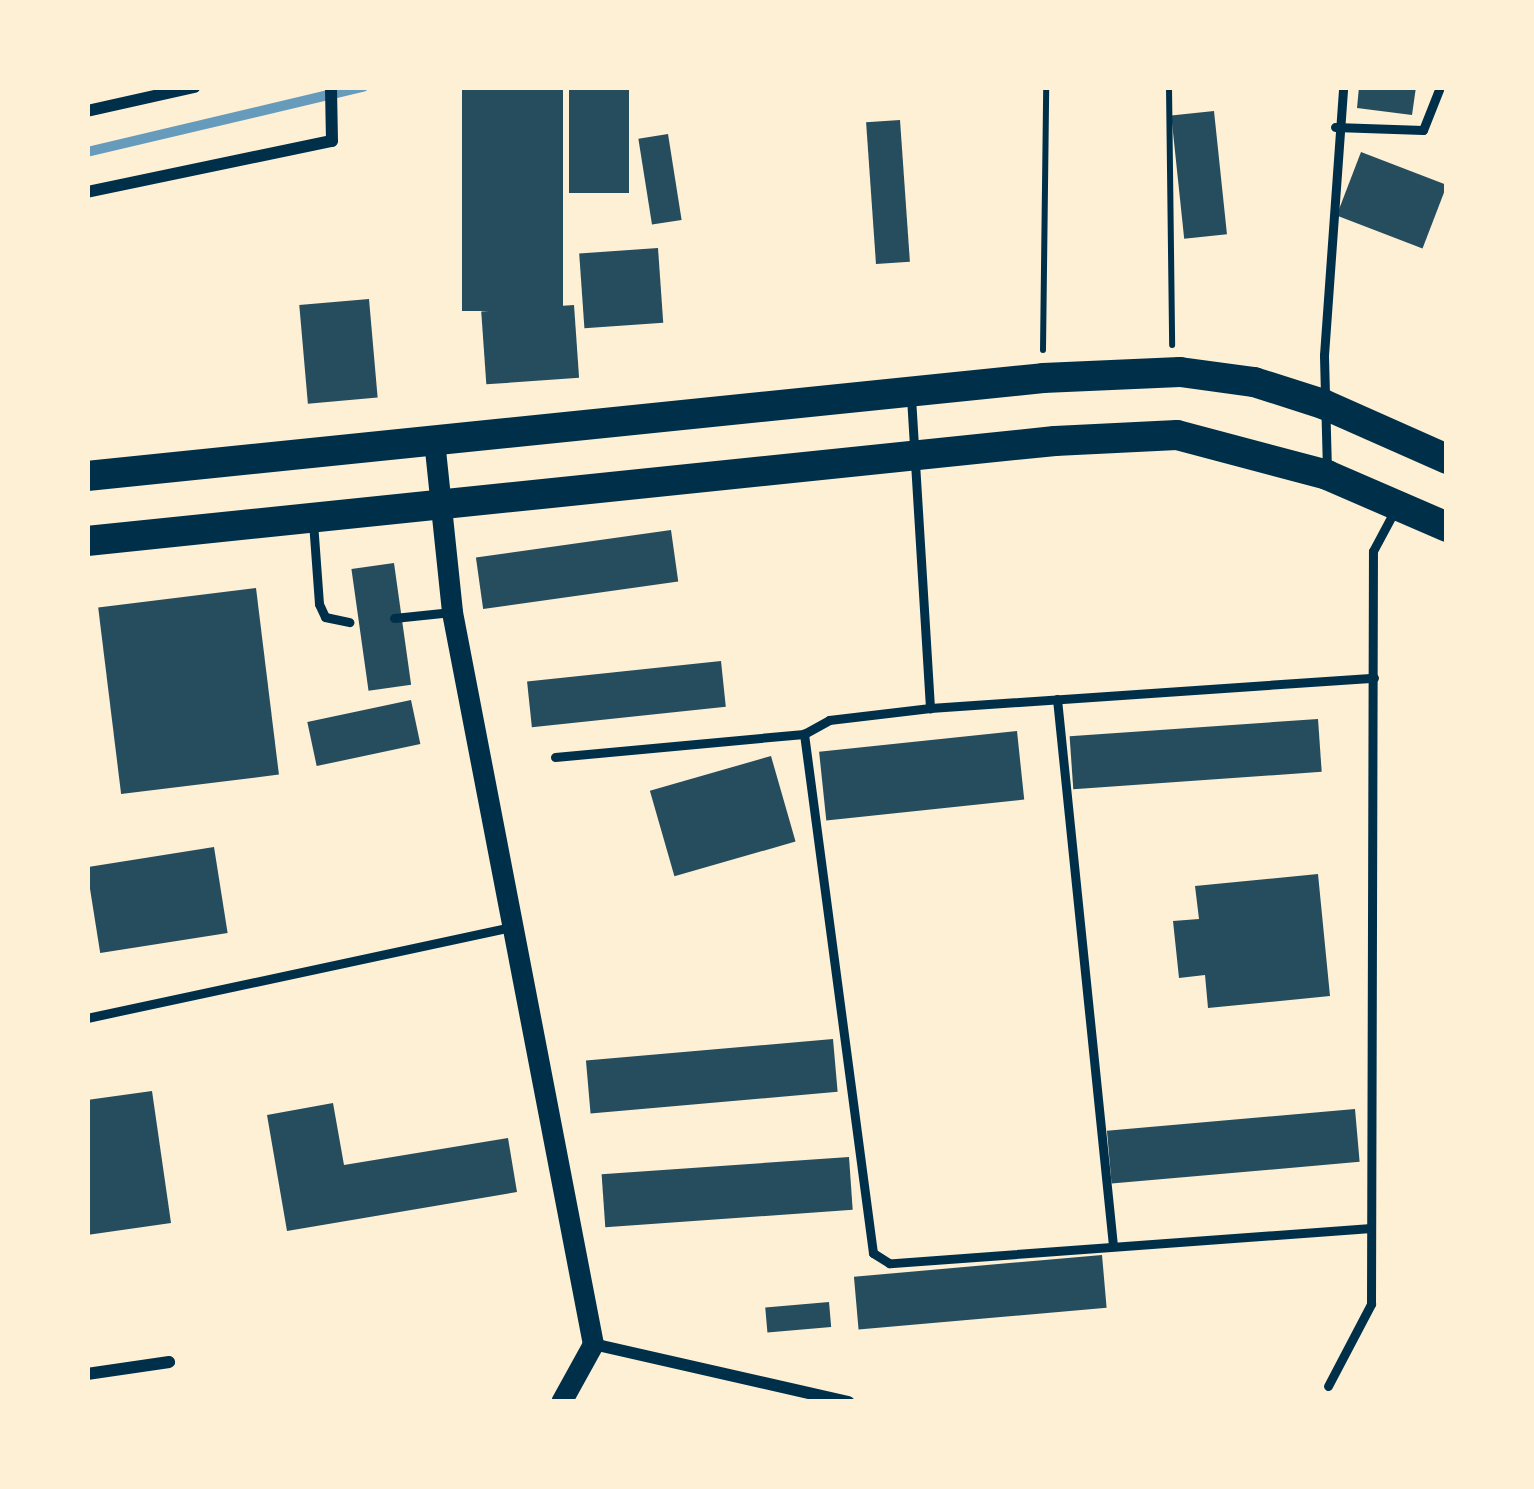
<!DOCTYPE html>
<html>
<head>
<meta charset="utf-8">
<style>
  body { margin:0 }
  #map { position:relative; width:1534px; height:1489px; overflow:hidden; background:#fdf0d5; font-family:Overpass,sans-serif }
  div>[style] { position:absolute }
  .stream>* { height:10px; margin:-5px; padding:0 5px; transform-origin:5px; border-radius:5px; background:#669bbc }
  .building>* { inset:0; background:#264d5e; transform-origin:0 0 }
  .path>* { height:6px; margin:-3px; padding:0 3px; transform-origin:3px; border-radius:3px; background:#003049 }
  .service>* { height:9px; margin:-4.5px; padding:0 4.5px; transform-origin:4.5px; border-radius:4.5px; background:#003049 }
  .minor>* { height:12px; margin:-6px; padding:0 6px; transform-origin:6px; border-radius:6px; background:#003049 }
  .tertiary>* { height:21px; margin:-10.5px; padding:0 10.5px; transform-origin:10.5px; border-radius:10.5px; background:#003049 }
  .primary>* { height:30px; margin:-15px; padding:0 15px; transform-origin:15px; border-radius:15px; background:#003049 }
  span { translate:-50% -50%; white-space:nowrap; text-align:center; line-height:1.15; -webkit-text-stroke:10px #fdf0d5; paint-order:stroke }
  .frame { position:absolute; inset:0; border:90px solid #fdf0d5; pointer-events:none }
</style>
</head>
<body>
<div id="map">
  <div class="stream">
    <i style="left:87px;top:152px;width:284px;rotate:-13.3deg"></i>
  </div>
  <div class="building">
    <i style="left:462px;top:87px;width:101px;height:224px"></i>
    <i style="left:569px;top:87px;width:60px;height:106px"></i>
    <i style="clip-path:polygon(1359px 87px,1416px 87px,1412px 115px,1357px 108px)"></i>
    <i style="left:1214px;top:111px;width:124px;height:43px;rotate:84deg"></i>
    <i style="left:900px;top:120px;width:142px;height:34px;rotate:86deg"></i>
    <i style="left:668px;top:134px;width:87px;height:30px;rotate:81deg"></i>
    <i style="left:1361px;top:152px;width:92px;height:68px;rotate:21deg"></i>
    <i style="left:658px;top:248px;width:75px;height:79px;rotate:86deg"></i>
    <i style="left:369px;top:299px;width:99px;height:70px;rotate:85deg"></i>
    <i style="left:574px;top:305px;width:73px;height:93px;rotate:86deg"></i>
    <i style="left:671px;top:530px;width:52px;height:197px;rotate:82deg"></i>
    <i style="left:394px;top:563px;width:123px;height:43px;rotate:82deg"></i>
    <i style="left:256px;top:588px;width:188px;height:159px;rotate:83deg"></i>
    <i style="left:721px;top:661px;width:46px;height:195px;rotate:84deg"></i>
    <i style="left:411px;top:700px;width:45px;height:106px;rotate:78deg"></i>
    <i style="left:1318px;top:719px;width:53px;height:249px;rotate:86deg"></i>
    <i style="left:1017px;top:731px;width:69px;height:199px;rotate:84deg"></i>
    <i style="left:771px;top:756px;width:89px;height:126px;rotate:74deg"></i>
    <i style="left:214px;top:847px;width:87px;height:129px;rotate:81deg"></i>
    <i style="clip-path:polygon(1318px 874px,1330px 996px,1208px 1008px,1205px 975px,1179px 978px,1173px 921px,1199px 919px,1195px 886px)"></i>
    <i style="left:833px;top:1039px;width:53px;height:248px;rotate:85deg"></i>
    <i style="clip-path:polygon(152px 1091px,171px 1223px,87px 1235px,87px 1100px)"></i>
    <i style="clip-path:polygon(333px 1103px,344px 1165px,508px 1138px,517px 1192px,287px 1231px,267px 1115px)"></i>
    <i style="left:1355px;top:1109px;width:53px;height:249px;rotate:85deg"></i>
    <i style="left:849px;top:1157px;width:53px;height:248px;rotate:86deg"></i>
    <i style="left:1102px;top:1255px;width:53px;height:249px;rotate:85deg"></i>
    <i style="left:829px;top:1302px;width:25px;height:64px;rotate:85deg"></i>
  </div>
  <div class="path">
    <i style="left:1169px;top:87px;width:258px;rotate:89.3deg"></i>
    <i style="left:1043px;top:350px;width:263px;rotate:-89.3deg"></i>
  </div>
  <div class="service">
    <i style="left:1335px;top:127px;width:88px;rotate:2deg"></i>
    <i style="left:1423px;top:130px;width:46px;rotate:-68.4deg"></i>
    <i style="left:911px;top:397px;width:312px;rotate:86.5deg"></i>
    <i style="left:1327px;top:471px;width:116px;rotate:-91.5deg"></i>
    <i style="left:1324px;top:355px;width:269px;rotate:-85.9deg"></i>
    <i style="left:313px;top:522px;width:82px;rotate:85.8deg"></i>
    <i style="left:319px;top:604px;width:14px;rotate:65deg"></i>
    <i style="left:325px;top:617px;width:25px;rotate:12deg"></i>
    <i style="left:394px;top:618px;width:58px;rotate:-5.9deg"></i>
    <i style="left:1057px;top:699px;width:550px;rotate:84.15deg"></i>
    <i style="left:555px;top:757px;width:250px;rotate:-5.3deg"></i>
    <i style="left:87px;top:1018px;width:433px;rotate:-12.1deg"></i>
    <i style="left:1371px;top:1228px;width:483px;rotate:175.8deg"></i>
    <i style="left:889px;top:1263px;width:19px;rotate:-148deg"></i>
    <i style="left:873px;top:1253px;width:524px;rotate:-97.57deg"></i>
    <i style="left:804px;top:734px;width:29px;rotate:-29deg"></i>
    <i style="left:829px;top:720px;width:102px;rotate:-6.8deg"></i>
    <i style="left:930px;top:708px;width:445px;rotate:-3.9deg"></i>
    <i style="left:1328px;top:1386px;width:93px;rotate:-62.3deg"></i>
    <i style="left:1371px;top:1304px;width:753px;rotate:-89.85deg"></i>
    <i style="left:1373px;top:551px;width:49px;rotate:-61.9deg"></i>
  </div>
  <div class="minor">
    <i style="left:87px;top:111px;width:110px;rotate:-12.6deg"></i>
    <i style="left:87px;top:192px;width:250px;rotate:-11.8deg"></i>
    <i style="left:332px;top:141px;width:54px;rotate:-91.1deg"></i>
    <i style="left:593px;top:1344px;width:262px;rotate:12.8deg"></i>
    <i style="left:87px;top:1374px;width:83px;rotate:-8.3deg"></i>
  </div>
  <div class="tertiary">
    <i style="left:434px;top:440px;width:173px;rotate:84deg"></i>
    <i style="left:452px;top:612px;width:745px;rotate:79.1deg"></i>
    <i style="left:593px;top:1344px;width:66px;rotate:118.9deg"></i>
  </div>
  <div class="primary">
    <i style="left:87px;top:476px;width:961px;rotate:-5.85deg"></i>
    <i style="left:1043px;top:378px;width:137px;rotate:-2.5deg"></i>
    <i style="left:1180px;top:372px;width:75px;rotate:7.7deg"></i>
    <i style="left:1254px;top:382px;width:72px;rotate:17.7deg"></i>
    <i style="left:1323px;top:404px;width:136px;rotate:23.9deg"></i>
    <i style="left:87px;top:541px;width:973px;rotate:-5.9deg"></i>
    <i style="left:1055px;top:441px;width:122px;rotate:-2.8deg"></i>
    <i style="left:1177px;top:435px;width:155px;rotate:14.9deg"></i>
    <i style="left:1327px;top:475px;width:131px;rotate:23.4deg"></i>
  </div>
  <div class="frame"></div>
</div>
</body>
</html>
